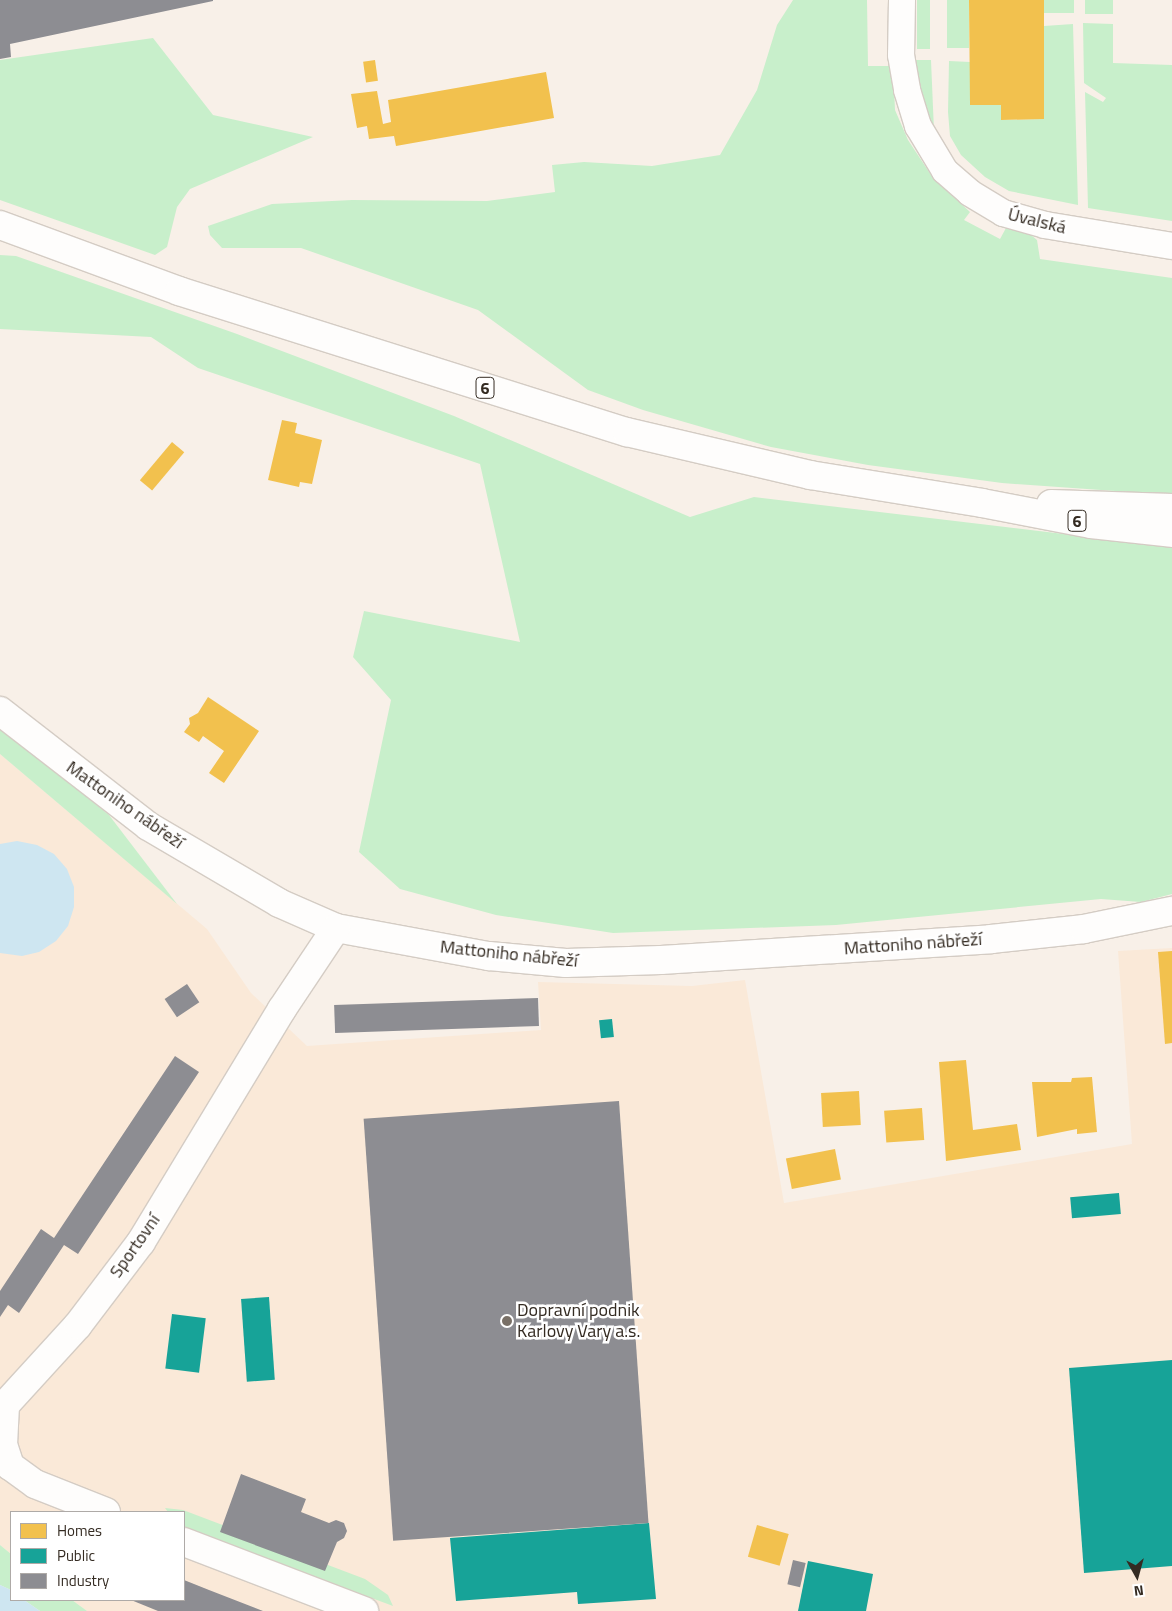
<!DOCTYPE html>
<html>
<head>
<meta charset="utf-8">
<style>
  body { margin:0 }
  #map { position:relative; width:1172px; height:1611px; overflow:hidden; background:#f8f0e8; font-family:"Titillium Web",sans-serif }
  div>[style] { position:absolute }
  .built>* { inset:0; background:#fae9d8 }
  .green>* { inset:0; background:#c8efcb; transform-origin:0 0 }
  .water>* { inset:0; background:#cee6f1 }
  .homes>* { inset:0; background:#f2c14e; transform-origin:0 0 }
  .public>* { inset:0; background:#17a398; transform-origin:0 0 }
  .industry>* { inset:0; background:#8d8d92; transform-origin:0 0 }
  .roads { filter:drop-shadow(1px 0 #d4ccc4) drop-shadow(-1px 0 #d4ccc4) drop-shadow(0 1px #d4ccc4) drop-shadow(0 -1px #d4ccc4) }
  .street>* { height:26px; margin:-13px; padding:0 13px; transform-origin:13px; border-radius:13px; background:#fefdfc }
  .secondary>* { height:28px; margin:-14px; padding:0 14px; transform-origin:14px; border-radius:14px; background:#fefdfc }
  .primary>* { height:28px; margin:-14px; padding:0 14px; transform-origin:14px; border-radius:14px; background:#fefdfc }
  .highway>* { height:28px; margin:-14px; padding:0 14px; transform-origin:14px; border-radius:14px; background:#fefdfc }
  .dots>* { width:14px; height:14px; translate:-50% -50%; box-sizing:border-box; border:2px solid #fff; border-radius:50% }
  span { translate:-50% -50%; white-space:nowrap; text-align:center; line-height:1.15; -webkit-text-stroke:5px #fff; paint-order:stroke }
  .shield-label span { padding:1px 4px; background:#fff; border:1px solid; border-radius:4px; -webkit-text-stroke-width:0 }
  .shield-label { font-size:16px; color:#342b22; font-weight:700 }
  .street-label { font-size:18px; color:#342b22 }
  .poi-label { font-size:18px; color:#342b22 }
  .left { translate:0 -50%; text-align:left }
  .legend { position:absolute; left:10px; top:1511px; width:175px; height:90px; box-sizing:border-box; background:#fff; border:1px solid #aeaaa7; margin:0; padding:6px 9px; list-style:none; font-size:15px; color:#342b22 }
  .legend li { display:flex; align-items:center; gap:10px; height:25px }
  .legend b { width:25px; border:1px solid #aeaaa7 }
  .north { position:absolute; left:1112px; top:1551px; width:50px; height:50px; -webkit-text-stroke:4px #fff; paint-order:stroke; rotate:173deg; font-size:14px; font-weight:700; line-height:20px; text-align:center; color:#342b22 }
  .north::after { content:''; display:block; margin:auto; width:18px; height:22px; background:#342b22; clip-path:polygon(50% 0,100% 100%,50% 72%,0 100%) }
</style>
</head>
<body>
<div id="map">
  <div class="built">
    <i style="clip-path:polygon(0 754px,207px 929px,251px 993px,307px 1046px,541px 1030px,538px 982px,692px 986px,745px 980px,784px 1203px,1132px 1144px,1118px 951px,1172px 948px,1172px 1611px,87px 1611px,72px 1600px,184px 1600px,184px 1512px,11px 1512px,11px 1554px,0 1545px)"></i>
  </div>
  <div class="green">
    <i style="clip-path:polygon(793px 0,867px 0,868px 66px,893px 66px,895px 110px,908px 140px,933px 178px,970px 212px,964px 220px,1000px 239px,1006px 228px,1031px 235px,1037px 240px,1040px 259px,1172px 278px,1172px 495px,1002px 483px,868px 465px,771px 447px,643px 410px,588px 390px,478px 310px,301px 248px,222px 248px,210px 235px,208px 226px,272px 204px,352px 200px,487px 201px,555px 192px,552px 165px,584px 162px,652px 166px,720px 155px,757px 90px,777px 25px)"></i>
    <i style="left:917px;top:0;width:13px;height:49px"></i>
    <i style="left:947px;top:0;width:22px;height:48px"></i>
    <i style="left:1044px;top:0;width:30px;height:13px"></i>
    <i style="left:1085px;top:0;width:28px;height:14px"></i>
    <i style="clip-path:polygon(1083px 23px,1113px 24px,1113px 63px,1172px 65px,1172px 221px,1088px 208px,1085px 92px,1103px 102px,1106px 98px,1084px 83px)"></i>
    <i style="clip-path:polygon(1073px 24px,1078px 205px,1009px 191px,985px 177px,961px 155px,950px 136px,948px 112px,949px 61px,970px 62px,970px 105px,1001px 105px,1001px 120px,1044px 119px,1044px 26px)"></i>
    <i style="clip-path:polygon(153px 38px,213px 115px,313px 137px,190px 189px,177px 207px,167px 247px,155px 255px,0 200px,0 60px)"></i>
    <i style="clip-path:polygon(916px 60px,931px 60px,934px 131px,921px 95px)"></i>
    <i style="clip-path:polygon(0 255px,16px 256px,237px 334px,454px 416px,690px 517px,754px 497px,1172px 547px,1172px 894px,1141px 902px,1101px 899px,836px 925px,613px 933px,496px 915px,400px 889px,359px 852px,391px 700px,353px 657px,364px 611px,520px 642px,480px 464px,198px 368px,151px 337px,0 329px)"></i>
    <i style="clip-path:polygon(0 727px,109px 815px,177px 904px,0 754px)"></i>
    <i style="clip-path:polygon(165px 1508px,183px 1510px,365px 1579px,388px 1595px,393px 1606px,184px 1528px,184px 1512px,168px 1512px)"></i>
    <i style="clip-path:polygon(0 1545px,11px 1554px,11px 1590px,0 1585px)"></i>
    <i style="clip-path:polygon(24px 1600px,72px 1600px,87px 1611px,40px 1611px)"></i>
  </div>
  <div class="water">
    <i style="clip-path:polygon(17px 841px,37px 845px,54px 854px,67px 869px,74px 887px,74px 907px,68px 926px,56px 941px,39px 952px,22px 956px,0 953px,0 844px)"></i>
    <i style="clip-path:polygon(0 1585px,11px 1590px,11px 1600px,24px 1600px,40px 1611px,0 1611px)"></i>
  </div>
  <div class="homes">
    <i style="clip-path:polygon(969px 0,1044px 0,1044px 119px,1001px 120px,1001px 105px,970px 105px)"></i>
    <i style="left:375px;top:60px;width:21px;height:12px;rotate:82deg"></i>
    <i style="clip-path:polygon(546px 72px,554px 118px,396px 146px,394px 136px,369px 139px,367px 126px,357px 128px,351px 94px,377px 91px,383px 124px,391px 122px,388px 100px)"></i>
    <i style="clip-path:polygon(282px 420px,297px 423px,295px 433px,322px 440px,312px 484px,300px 482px,299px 487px,268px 480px)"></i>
    <i style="left:172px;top:442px;width:16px;height:50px;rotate:40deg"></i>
    <i style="clip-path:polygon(208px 697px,259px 731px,224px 783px,209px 773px,224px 751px,203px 736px,199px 742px,184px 732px,190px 724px,189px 718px,198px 713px)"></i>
    <i style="clip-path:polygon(1172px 951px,1172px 1043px,1165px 1044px,1158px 952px)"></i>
    <i style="clip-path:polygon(966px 1060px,973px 1130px,1017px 1124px,1021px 1150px,946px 1161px,939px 1062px)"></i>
    <i style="clip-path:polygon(1092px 1077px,1097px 1132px,1077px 1134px,1077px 1129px,1037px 1137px,1032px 1082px,1071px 1082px,1072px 1078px)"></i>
    <i style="left:859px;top:1091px;width:34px;height:38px;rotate:87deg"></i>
    <i style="left:922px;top:1108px;width:32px;height:38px;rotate:86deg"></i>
    <i style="left:835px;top:1149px;width:31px;height:50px;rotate:79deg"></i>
    <i style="left:757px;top:1525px;width:33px;height:33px;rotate:16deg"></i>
  </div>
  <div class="public">
    <i style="left:612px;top:1019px;width:18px;height:13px;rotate:84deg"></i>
    <i style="left:1119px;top:1193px;width:21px;height:49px;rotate:85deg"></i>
    <i style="left:269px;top:1297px;width:83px;height:28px;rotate:86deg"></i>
    <i style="left:172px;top:1314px;width:34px;height:55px;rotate:7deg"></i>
    <i style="clip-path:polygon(1172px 1360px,1172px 1566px,1084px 1573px,1069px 1368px)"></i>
    <i style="clip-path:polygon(649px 1523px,656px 1599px,578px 1604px,577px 1592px,456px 1601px,450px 1538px)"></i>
    <i style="clip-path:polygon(808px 1561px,873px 1574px,866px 1611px,798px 1611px)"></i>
  </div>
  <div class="industry">
    <i style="clip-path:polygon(0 0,213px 0,213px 1px,10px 44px,11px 57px,0 59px)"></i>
    <i style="left:187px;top:984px;width:22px;height:27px;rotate:56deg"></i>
    <i style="left:538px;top:998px;width:28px;height:204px;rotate:88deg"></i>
    <i style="clip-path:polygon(175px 1056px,199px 1072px,78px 1254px,64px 1245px,19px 1313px,8px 1305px,0 1317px,0 1291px,41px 1229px,54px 1238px)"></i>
    <i style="left:619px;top:1101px;width:423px;height:256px;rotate:86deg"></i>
    <i style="clip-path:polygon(241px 1474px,306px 1499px,301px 1512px,329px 1523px,336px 1520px,344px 1523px,347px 1531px,344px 1538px,337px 1542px,325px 1571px,220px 1532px)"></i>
    <i style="left:793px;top:1560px;width:13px;height:25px;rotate:13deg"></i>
    <i style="clip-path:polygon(184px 1580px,209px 1590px,263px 1611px,158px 1611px,131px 1600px,184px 1600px)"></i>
  </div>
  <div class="roads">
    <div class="street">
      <i style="left:902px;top:0;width:55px;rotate:91deg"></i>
      <i style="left:901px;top:55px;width:36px;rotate:80deg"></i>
      <i style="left:907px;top:90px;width:38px;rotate:73deg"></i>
      <i style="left:918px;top:126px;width:52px;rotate:59deg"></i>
      <i style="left:945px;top:171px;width:33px;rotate:41deg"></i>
      <i style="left:970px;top:193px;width:39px;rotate:31deg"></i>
      <i style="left:1003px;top:213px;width:44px;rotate:15.9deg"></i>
      <i style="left:1045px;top:225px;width:129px;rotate:9.4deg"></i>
    </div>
    <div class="secondary">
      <i style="left:0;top:711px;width:187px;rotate:37.8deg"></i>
      <i style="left:148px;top:826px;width:152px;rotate:30.4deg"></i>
      <i style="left:279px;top:903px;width:62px;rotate:23.7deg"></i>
      <i style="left:336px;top:928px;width:156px;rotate:10.4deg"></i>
      <i style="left:489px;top:956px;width:77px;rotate:5.2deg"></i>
      <i style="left:566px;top:963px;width:95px;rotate:-1.8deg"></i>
      <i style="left:661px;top:960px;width:331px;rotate:-3.6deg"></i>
      <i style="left:991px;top:939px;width:94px;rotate:-6.1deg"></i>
      <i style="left:1084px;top:929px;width:90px;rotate:-11.6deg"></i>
      <i style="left:106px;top:1512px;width:76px;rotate:-158.5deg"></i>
      <i style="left:35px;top:1484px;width:31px;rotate:-144deg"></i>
      <i style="left:10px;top:1466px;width:22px;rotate:-108deg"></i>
      <i style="left:3px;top:1445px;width:40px;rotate:-87.1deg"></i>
      <i style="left:5px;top:1405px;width:108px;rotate:-47.6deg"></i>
      <i style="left:78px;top:1325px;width:104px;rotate:-52.8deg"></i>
      <i style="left:141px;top:1242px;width:272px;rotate:-58.8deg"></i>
      <i style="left:282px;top:1009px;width:97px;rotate:-56.3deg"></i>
      <i style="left:184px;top:1542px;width:193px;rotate:21deg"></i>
    </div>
    <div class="primary">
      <i style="left:0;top:225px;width:191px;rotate:20.2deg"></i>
      <i style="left:179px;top:291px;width:470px;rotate:17.5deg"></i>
      <i style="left:627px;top:432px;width:188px;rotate:13.2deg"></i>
      <i style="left:810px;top:475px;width:174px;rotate:9.2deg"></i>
    </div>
    <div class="highway">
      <i style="left:982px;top:503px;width:111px;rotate:10.9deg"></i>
      <i style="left:1091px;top:524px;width:81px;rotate:6.3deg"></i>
      <i style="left:1051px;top:504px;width:121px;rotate:1.9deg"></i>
    </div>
  </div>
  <div class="dots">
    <i style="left:507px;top:1321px;background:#797067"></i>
  </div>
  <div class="shield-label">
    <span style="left:485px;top:388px">6</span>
    <span style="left:1077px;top:521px">6</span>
  </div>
  <div class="street-label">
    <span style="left:1037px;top:221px;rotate:14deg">Úvalská</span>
    <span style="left:125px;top:805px;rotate:35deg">Mattoniho nábřeží</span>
    <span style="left:913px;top:944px;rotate:-4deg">Mattoniho nábřeží</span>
    <span style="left:509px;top:954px;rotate:6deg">Mattoniho nábřeží</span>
    <span style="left:135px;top:1246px;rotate:-55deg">Sportovní</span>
  </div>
  <div class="poi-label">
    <span class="left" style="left:517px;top:1321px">Dopravní podnik<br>Karlovy Vary a.s.</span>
  </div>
  <ul class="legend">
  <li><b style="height:14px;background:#f2c14e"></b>Homes</li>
  <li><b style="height:14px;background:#17a398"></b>Public</li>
  <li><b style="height:14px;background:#8d8d92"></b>Industry</li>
  </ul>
  <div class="north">N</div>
</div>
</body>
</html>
